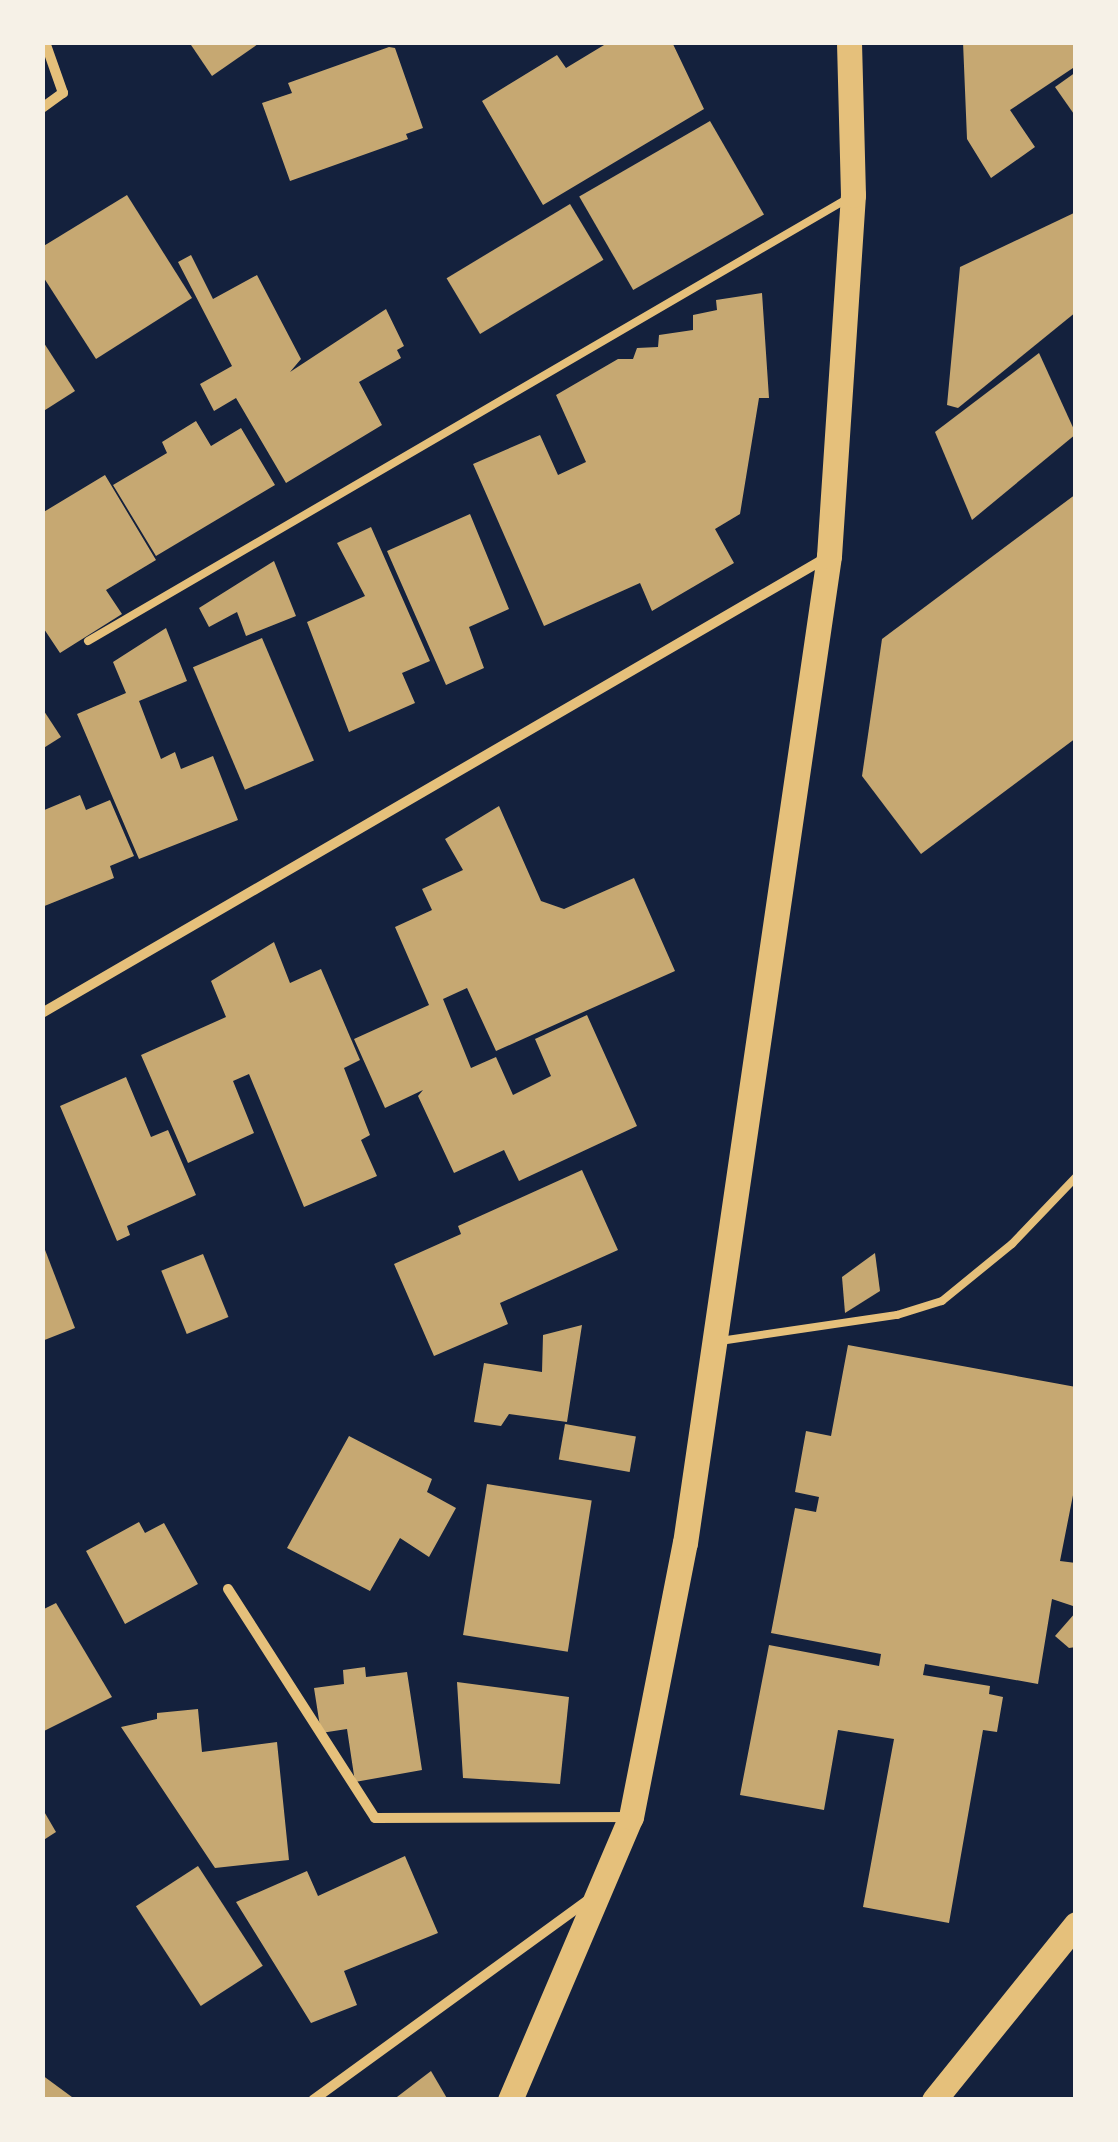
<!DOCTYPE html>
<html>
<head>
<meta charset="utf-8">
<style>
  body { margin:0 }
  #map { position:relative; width:1118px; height:2142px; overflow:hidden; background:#14213d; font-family:Cabin,sans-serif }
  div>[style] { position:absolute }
  .building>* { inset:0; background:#c6a872; transform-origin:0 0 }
  .service>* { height:8px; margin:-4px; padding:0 4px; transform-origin:4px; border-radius:4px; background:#e5c07b }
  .minor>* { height:10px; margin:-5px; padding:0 5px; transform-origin:5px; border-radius:5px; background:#e5c07b }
  .primary>* { height:25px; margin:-12.5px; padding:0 12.5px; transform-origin:12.5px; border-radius:12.5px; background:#e5c07b }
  span { translate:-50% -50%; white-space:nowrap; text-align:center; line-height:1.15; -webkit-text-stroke:8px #f6f1e7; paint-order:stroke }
  .frame { position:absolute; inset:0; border:45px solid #f6f1e7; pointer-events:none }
</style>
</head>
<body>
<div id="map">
  <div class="building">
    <i style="clip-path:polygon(189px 42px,261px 42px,212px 76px)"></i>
    <i style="clip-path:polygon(609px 42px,672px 42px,704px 109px,543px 205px,482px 101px,557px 55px,566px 68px)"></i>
    <i style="clip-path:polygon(963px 42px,1076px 42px,1076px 66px,1010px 110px,1035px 147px,991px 178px,967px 139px)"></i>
    <i style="clip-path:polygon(389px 47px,395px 48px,423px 128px,406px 134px,408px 139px,290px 181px,262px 103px,292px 93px,288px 83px)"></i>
    <i style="clip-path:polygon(1076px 72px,1076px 117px,1055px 87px)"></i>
    <i style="left:710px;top:121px;width:108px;height:151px;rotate:60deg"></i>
    <i style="clip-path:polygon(127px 195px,192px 298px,96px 359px,42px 275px,42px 247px)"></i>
    <i style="left:570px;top:204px;width:65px;height:144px;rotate:59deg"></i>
    <i style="clip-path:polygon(1076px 212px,1076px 312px,958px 408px,947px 405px,960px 267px)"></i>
    <i style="clip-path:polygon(191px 255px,213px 299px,257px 275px,301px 359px,290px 372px,386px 309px,404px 346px,397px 350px,401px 358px,359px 382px,382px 425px,286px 483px,236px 398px,214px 411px,200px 384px,232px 366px,178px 262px)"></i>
    <i style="clip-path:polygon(762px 293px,769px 398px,759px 398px,740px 514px,715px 529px,734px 563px,652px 611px,640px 583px,544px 626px,473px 464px,540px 435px,558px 475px,586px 462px,556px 395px,618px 359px,633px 359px,637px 348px,658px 347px,659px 335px,693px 330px,693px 315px,717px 310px,716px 300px)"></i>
    <i style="clip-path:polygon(42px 340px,75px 391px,42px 412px)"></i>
    <i style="clip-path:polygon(1039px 353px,1076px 434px,972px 520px,935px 432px)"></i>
    <i style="clip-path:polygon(196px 421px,211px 446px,241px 428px,275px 485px,156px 556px,113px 485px,167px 453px,162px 442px)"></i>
    <i style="clip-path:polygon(105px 475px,156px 560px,106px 590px,122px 614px,60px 653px,42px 626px,42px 513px)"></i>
    <i style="clip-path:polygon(1076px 494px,1076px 738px,921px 854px,862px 776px,882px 639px)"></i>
    <i style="clip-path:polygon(470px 514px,509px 609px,469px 627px,484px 668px,446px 685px,387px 551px)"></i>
    <i style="clip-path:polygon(371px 527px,430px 661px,402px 673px,415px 703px,349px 732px,307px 622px,365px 596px,337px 543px)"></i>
    <i style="clip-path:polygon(274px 561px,296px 616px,246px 636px,237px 612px,209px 627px,199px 608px)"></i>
    <i style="clip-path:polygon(166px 628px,187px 681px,139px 701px,161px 759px,175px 752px,181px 769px,213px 756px,238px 820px,139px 859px,77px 714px,126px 693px,113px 662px)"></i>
    <i style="left:262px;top:638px;width:133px;height:75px;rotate:67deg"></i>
    <i style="clip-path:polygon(42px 708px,61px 737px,42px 749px)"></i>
    <i style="clip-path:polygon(80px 795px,86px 810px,110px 800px,134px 856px,110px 866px,114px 878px,42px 907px,42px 811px)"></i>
    <i style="clip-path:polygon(499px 806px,541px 901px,564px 909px,634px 878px,675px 971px,496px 1051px,467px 988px,443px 999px,471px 1068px,496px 1057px,513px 1095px,551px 1076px,535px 1039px,587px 1015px,637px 1126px,519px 1181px,504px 1150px,454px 1173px,418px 1096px,423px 1090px,385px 1108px,354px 1039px,429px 1005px,395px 927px,432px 910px,422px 889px,463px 870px,445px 839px)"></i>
    <i style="clip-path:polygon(274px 942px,290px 983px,321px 969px,360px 1060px,344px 1068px,370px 1135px,361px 1140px,377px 1176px,304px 1207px,249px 1074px,233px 1081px,254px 1133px,188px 1163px,141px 1055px,226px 1017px,211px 981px)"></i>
    <i style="clip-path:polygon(126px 1077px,151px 1137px,168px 1130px,196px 1195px,127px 1226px,130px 1235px,117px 1241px,60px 1106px)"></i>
    <i style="clip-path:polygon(582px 1170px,618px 1250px,500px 1303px,508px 1324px,434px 1356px,394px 1264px,461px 1234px,458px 1226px)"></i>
    <i style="clip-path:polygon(42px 1242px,75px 1328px,42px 1341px)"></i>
    <i style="clip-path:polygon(875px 1253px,880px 1291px,845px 1313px,842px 1277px)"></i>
    <i style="left:203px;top:1254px;width:68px;height:45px;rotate:68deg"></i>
    <i style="clip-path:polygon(582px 1325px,567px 1422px,509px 1414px,501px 1426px,474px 1422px,484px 1363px,542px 1372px,543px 1335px)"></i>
    <i style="clip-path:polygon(848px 1345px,1076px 1387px,1076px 1480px,1060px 1561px,1076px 1563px,1076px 1607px,1052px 1599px,1038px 1684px,925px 1664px,923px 1675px,990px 1686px,989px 1694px,1003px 1697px,997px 1732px,983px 1730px,949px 1923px,863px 1907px,894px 1739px,838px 1730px,824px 1810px,740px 1795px,769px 1645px,879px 1666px,881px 1654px,771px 1633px,795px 1508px,816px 1512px,819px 1497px,795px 1492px,806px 1431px,831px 1436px)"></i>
    <i style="left:565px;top:1424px;width:72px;height:36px;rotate:10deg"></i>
    <i style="clip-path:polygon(349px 1436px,432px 1479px,427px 1492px,456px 1508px,429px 1557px,400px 1538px,370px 1591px,287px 1548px)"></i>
    <i style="left:487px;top:1484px;width:106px;height:153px;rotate:9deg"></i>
    <i style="clip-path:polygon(139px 1522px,145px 1533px,164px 1523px,198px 1584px,125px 1624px,86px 1551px)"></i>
    <i style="clip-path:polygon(56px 1603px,112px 1697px,42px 1732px,42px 1610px)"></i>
    <i style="clip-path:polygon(1076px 1612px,1076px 1647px,1069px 1648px,1055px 1636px)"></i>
    <i style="clip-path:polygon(365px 1667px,366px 1677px,407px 1672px,422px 1770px,355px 1782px,347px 1729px,321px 1733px,314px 1688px,344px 1684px,343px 1670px)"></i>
    <i style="clip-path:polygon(457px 1682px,569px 1697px,560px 1784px,463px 1778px)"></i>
    <i style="clip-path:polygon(198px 1709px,202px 1752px,277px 1742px,289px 1860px,215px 1868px,121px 1727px,157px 1719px,157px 1713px)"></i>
    <i style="clip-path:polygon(42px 1808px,56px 1832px,42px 1841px)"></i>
    <i style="clip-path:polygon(405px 1856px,438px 1933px,344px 1971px,357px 2005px,311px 2023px,236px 1902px,307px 1871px,318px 1896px)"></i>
    <i style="left:198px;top:1866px;width:119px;height:74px;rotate:57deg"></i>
    <i style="clip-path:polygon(431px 2071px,448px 2100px,393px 2100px)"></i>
    <i style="clip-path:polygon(42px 2075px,76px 2100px,42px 2100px)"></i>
  </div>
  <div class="service">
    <i style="left:88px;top:641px;width:876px;rotate:-30.22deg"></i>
    <i style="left:720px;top:1341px;width:179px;rotate:-8.4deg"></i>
    <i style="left:897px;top:1315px;width:47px;rotate:-17.3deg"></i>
    <i style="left:942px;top:1301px;width:90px;rotate:-39.2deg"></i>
    <i style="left:1012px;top:1244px;width:93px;rotate:-46.3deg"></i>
  </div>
  <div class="minor">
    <i style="left:42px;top:108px;width:26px;rotate:-36deg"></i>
    <i style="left:63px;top:93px;width:54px;rotate:-109.4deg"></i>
    <i style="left:42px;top:1013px;width:904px;rotate:-30.14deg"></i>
    <i style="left:228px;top:1589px;width:272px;rotate:57.3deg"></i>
    <i style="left:375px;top:1818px;width:255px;rotate:-0.2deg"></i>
    <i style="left:313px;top:2100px;width:340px;rotate:-36deg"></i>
  </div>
  <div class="primary">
    <i style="left:510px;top:2100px;width:308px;rotate:-66.9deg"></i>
    <i style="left:631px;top:1817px;width:279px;rotate:-78.9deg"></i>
    <i style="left:685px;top:1543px;width:997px;rotate:-81.7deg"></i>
    <i style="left:829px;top:556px;width:362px;rotate:-86.2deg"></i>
    <i style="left:853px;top:195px;width:153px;rotate:-91.5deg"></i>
    <i style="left:934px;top:2100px;width:226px;rotate:-51.1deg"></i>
  </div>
  <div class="frame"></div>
</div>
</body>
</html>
